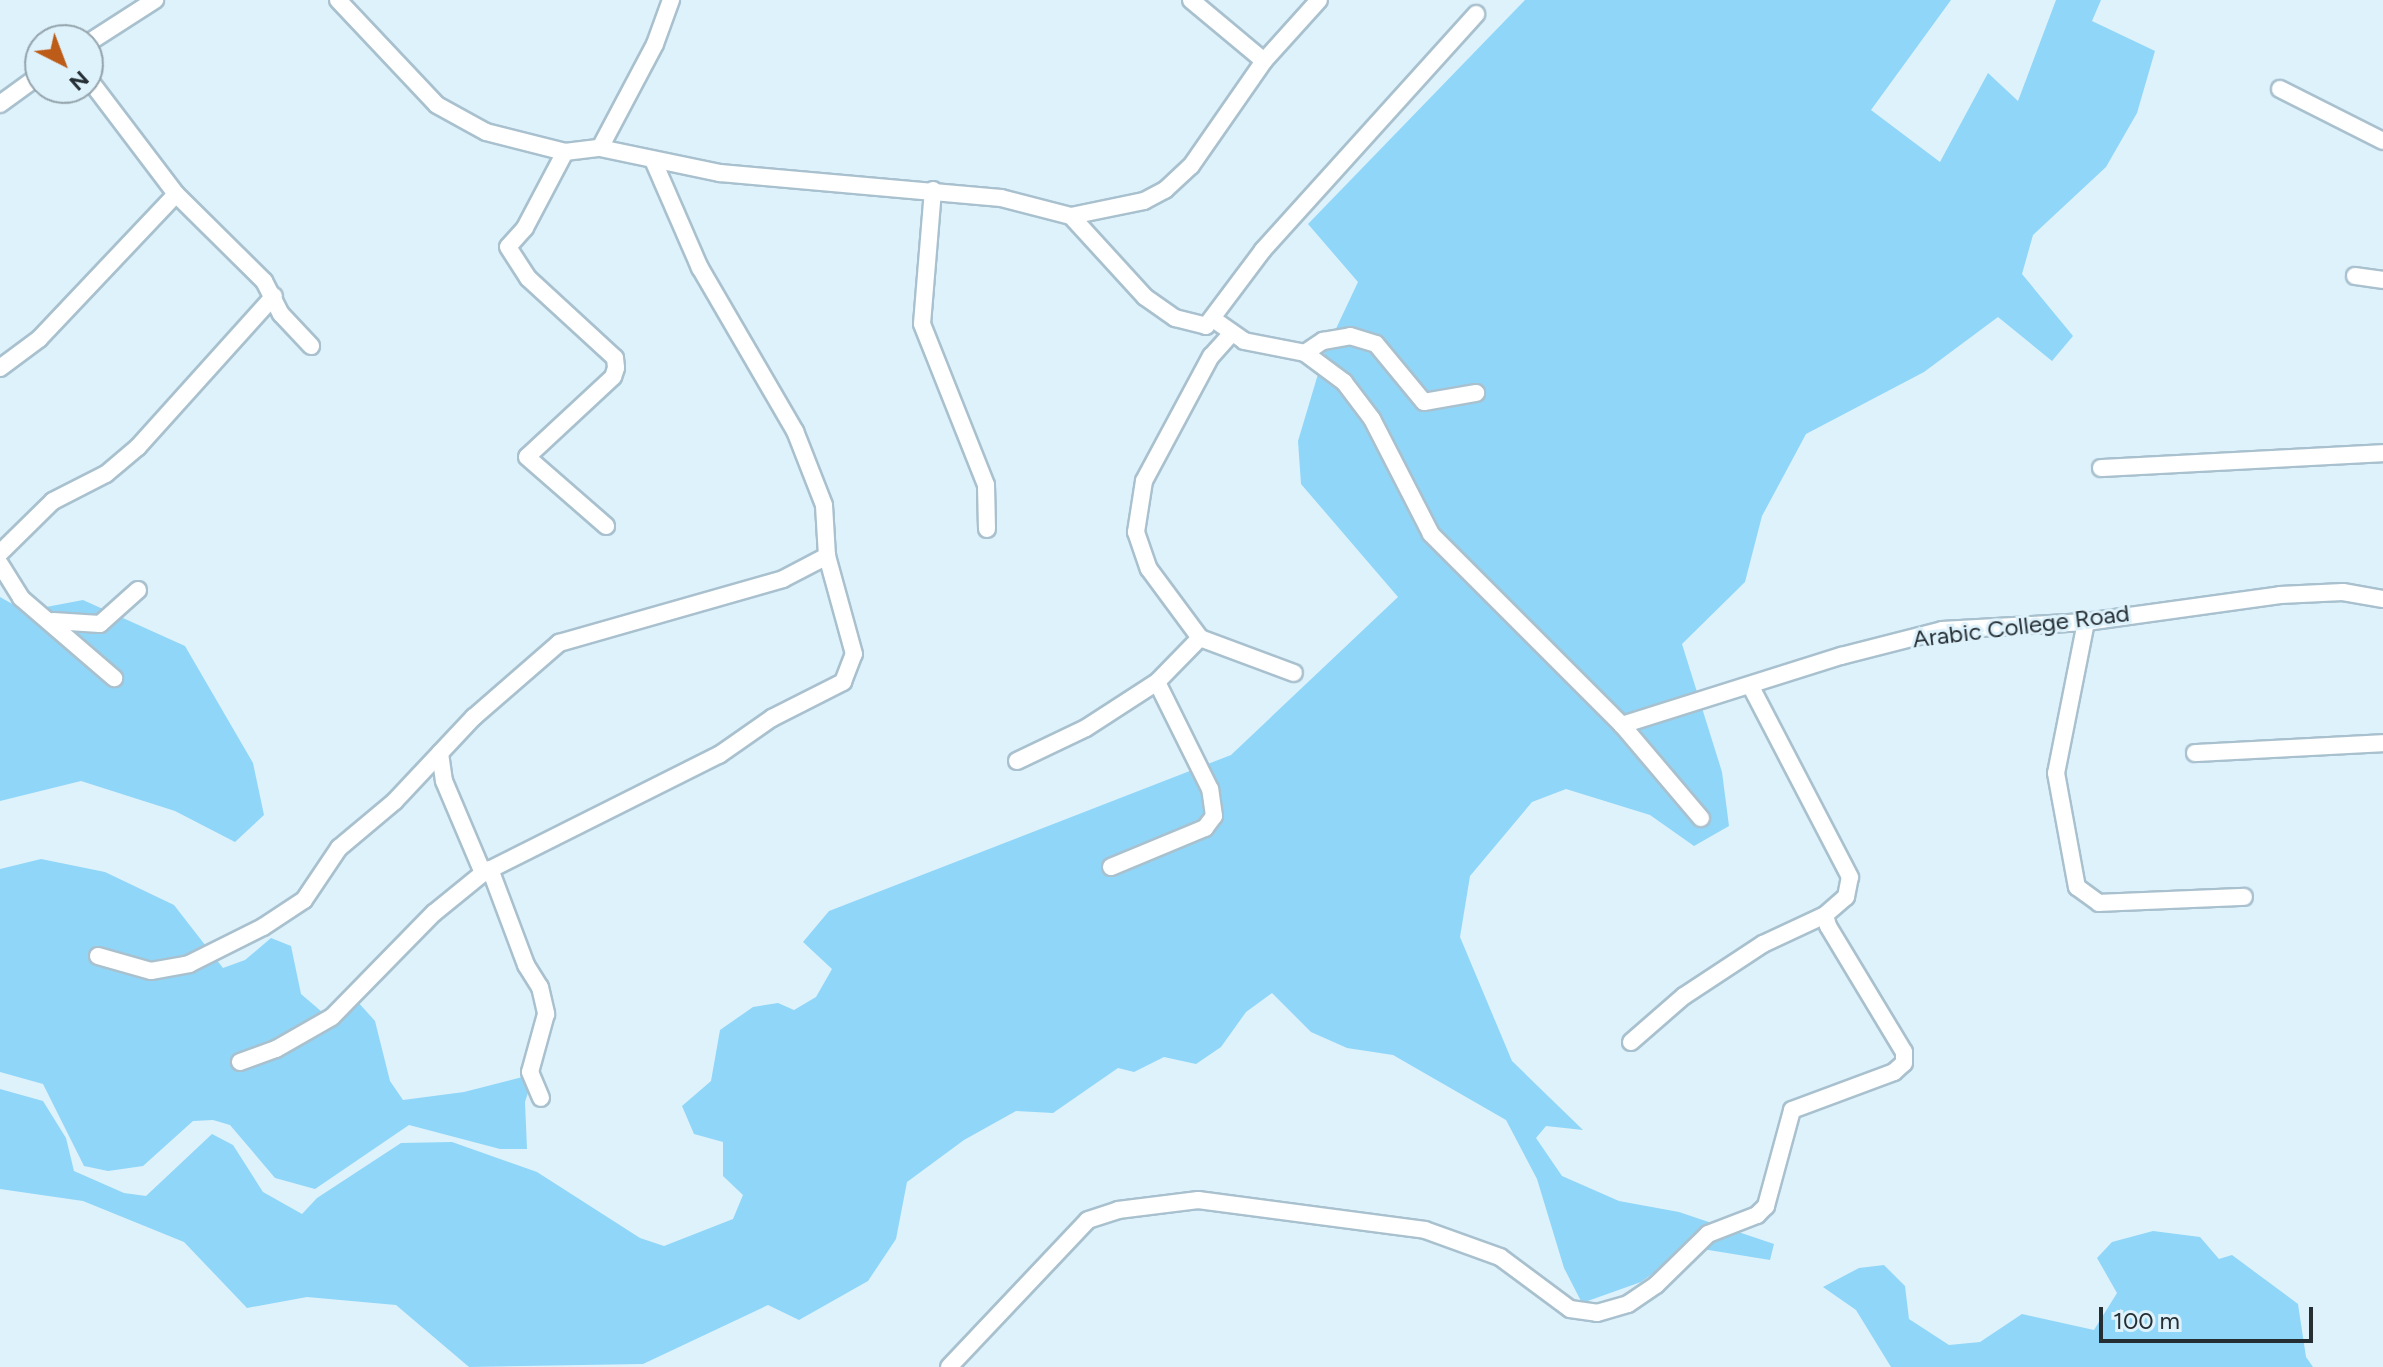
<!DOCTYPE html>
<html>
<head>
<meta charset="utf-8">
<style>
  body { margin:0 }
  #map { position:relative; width:2383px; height:1367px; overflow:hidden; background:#def2fc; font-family:Figtree,sans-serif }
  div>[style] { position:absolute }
  .green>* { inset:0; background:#90d6f8 }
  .roads { filter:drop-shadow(2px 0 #a9c1ce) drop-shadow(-2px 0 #a9c1ce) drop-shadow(0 2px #a9c1ce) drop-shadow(0 -2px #a9c1ce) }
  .minor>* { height:16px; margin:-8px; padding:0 8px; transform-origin:8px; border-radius:8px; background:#fff }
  span { translate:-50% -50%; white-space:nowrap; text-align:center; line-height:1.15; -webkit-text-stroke:6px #def2fc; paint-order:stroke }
  .street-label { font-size:24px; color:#252e33 }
  .north { position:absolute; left:24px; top:24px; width:80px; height:80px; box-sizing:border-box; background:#def2fc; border:2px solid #94a4ac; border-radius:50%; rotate:138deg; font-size:22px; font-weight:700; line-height:32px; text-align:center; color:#252e33 }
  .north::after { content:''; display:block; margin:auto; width:28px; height:36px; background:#bc5c18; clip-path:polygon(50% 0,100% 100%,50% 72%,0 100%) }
  .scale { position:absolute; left:2099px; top:1307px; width:214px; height:36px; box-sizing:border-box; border:4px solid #252e33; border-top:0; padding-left:10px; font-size:24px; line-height:28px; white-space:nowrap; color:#252e33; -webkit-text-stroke:6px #def2fc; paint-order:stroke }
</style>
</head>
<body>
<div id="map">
  <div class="green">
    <i style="clip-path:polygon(1525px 0,1951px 0,1871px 110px,1940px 162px,1988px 73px,2018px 101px,2056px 0,2101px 0,2092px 21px,2155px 51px,2137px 113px,2106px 167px,2033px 235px,2022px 274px,2073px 336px,2052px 361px,1998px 317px,1924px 372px,1806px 434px,1762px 516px,1745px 582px,1682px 644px,1722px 772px,1729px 826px,1694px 846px,1650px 815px,1566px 789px,1532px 802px,1470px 876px,1460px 937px,1512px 1061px,1583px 1130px,1546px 1126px,1536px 1138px,1562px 1176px,1619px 1201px,1679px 1212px,1774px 1244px,1770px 1260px,1690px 1247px,1641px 1282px,1582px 1303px,1564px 1268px,1537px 1179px,1506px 1120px,1393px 1055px,1347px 1048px,1311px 1032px,1272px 993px,1246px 1012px,1221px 1047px,1196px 1064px,1164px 1057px,1134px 1072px,1118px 1068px,1053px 1113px,1016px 1111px,964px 1140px,907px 1182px,896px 1239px,868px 1281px,799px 1320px,768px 1305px,643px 1364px,469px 1367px,396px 1305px,307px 1297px,247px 1308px,184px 1242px,83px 1201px,0 1189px,0 1089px,43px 1101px,66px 1138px,74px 1171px,124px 1193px,146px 1196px,212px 1134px,233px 1145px,263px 1192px,302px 1214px,317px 1198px,401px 1143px,452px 1142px,537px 1172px,640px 1238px,664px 1246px,733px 1219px,743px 1195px,723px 1176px,723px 1142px,694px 1134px,682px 1106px,711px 1081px,720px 1030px,753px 1007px,778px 1003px,794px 1010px,816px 997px,832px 969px,803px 942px,829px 911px,1231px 755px,1398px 597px,1301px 484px,1298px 441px,1324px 354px,1358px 282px,1308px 224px)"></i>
    <i style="clip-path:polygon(0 597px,25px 611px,83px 600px,185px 646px,253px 763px,264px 815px,235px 842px,175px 811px,81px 781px,0 801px)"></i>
    <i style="clip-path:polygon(41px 859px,105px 872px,174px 905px,223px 968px,245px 960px,271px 938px,291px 946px,301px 994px,322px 1012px,357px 1001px,375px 1021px,390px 1081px,403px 1100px,464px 1092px,534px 1074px,525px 1102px,527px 1149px,500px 1149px,409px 1125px,315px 1189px,275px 1178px,230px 1125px,213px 1120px,193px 1121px,143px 1166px,108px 1171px,84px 1166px,43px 1084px,0 1072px,0 869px)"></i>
    <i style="clip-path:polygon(2153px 1231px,2200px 1237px,2219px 1259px,2232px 1255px,2298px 1304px,2306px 1357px,2313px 1367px,1891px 1367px,1856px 1310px,1823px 1287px,1859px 1268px,1884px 1265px,1905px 1286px,1909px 1319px,1949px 1345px,1980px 1342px,2022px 1314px,2094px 1330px,2117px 1293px,2097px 1258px,2112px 1242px)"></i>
  </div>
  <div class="roads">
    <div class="minor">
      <i style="left:338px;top:0;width:144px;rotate:46.7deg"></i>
      <i style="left:437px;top:105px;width:56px;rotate:28.9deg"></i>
      <i style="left:486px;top:132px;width:81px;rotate:14.2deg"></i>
      <i style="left:565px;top:152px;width:35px;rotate:-7deg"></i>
      <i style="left:600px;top:148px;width:123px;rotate:11.8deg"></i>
      <i style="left:720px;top:173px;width:282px;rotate:5.1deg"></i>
      <i style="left:1001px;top:198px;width:72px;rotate:14.4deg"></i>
      <i style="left:1071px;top:216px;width:75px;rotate:-11.6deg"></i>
      <i style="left:1144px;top:201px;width:24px;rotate:-28deg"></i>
      <i style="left:1165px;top:190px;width:35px;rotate:-43deg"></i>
      <i style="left:1191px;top:166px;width:128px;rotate:-55.2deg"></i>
      <i style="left:1264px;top:61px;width:82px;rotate:-48deg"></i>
      <i style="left:1191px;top:0;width:95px;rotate:39.9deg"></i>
      <i style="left:88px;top:43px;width:80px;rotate:-32.7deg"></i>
      <i style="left:88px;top:78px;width:146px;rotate:52.8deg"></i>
      <i style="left:176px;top:194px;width:124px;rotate:44.7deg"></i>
      <i style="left:264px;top:281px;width:37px;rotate:63deg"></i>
      <i style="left:281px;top:314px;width:44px;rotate:46.8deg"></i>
      <i style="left:2280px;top:89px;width:115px;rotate:26.8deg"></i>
      <i style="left:0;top:104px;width:49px;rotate:-35.9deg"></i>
      <i style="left:600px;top:148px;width:118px;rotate:-62.1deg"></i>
      <i style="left:655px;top:44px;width:47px;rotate:-70deg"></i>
      <i style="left:565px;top:152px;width:86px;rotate:117.8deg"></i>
      <i style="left:525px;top:228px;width:25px;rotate:132deg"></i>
      <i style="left:508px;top:247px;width:37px;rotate:57deg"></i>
      <i style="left:528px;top:278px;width:118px;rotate:42.6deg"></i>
      <i style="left:615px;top:358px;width:10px;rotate:84deg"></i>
      <i style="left:616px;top:368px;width:9px;rotate:108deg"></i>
      <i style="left:613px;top:377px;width:117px;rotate:137.1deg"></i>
      <i style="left:527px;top:457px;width:105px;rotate:41.1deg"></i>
      <i style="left:933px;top:190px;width:134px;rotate:94.7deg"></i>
      <i style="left:922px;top:324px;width:173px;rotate:68.3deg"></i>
      <i style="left:986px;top:485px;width:44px;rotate:88.7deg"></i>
      <i style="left:1071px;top:216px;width:110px;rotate:47.6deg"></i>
      <i style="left:1145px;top:297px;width:37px;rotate:35deg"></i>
      <i style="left:1175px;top:318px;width:32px;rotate:14deg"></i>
      <i style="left:1206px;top:326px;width:95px;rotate:-53.1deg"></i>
      <i style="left:1263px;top:250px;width:318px;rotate:-47.9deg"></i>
      <i style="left:2355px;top:276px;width:28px;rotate:8deg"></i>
      <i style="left:1213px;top:319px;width:38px;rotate:35deg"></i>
      <i style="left:1244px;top:341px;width:62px;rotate:11.1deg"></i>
      <i style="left:1305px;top:353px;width:49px;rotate:36.6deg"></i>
      <i style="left:1344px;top:382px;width:46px;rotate:52.9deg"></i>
      <i style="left:1372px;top:419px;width:129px;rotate:62.8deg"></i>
      <i style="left:1431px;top:534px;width:270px;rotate:45deg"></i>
      <i style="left:1622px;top:725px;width:122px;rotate:49.7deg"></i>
      <i style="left:1232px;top:333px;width:31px;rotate:132deg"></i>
      <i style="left:1211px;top:356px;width:142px;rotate:118.2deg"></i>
      <i style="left:1144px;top:481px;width:52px;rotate:98.9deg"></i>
      <i style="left:1136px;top:532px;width:39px;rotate:71deg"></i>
      <i style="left:1149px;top:569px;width:86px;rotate:53.5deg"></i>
      <i style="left:1200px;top:638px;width:100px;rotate:20.4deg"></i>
      <i style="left:1305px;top:353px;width:22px;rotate:-34deg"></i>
      <i style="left:1323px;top:341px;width:27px;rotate:-10deg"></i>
      <i style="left:1350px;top:336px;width:27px;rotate:17deg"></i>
      <i style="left:1376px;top:344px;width:75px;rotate:50.4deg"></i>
      <i style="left:1424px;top:402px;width:53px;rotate:-9.8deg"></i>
      <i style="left:0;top:368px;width:49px;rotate:-36.6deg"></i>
      <i style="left:39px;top:339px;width:199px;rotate:-46.6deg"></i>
      <i style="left:2101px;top:468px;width:282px;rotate:-3deg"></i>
      <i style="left:0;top:553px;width:74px;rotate:-44.5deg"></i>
      <i style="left:53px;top:501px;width:59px;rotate:-27deg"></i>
      <i style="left:106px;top:474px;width:42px;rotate:-40.2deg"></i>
      <i style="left:138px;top:447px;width:203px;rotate:-48deg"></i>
      <i style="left:0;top:564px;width:40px;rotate:58deg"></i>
      <i style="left:21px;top:598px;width:123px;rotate:40.7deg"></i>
      <i style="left:53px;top:621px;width:47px;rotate:3.7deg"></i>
      <i style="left:100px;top:624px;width:51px;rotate:-41.8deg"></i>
      <i style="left:2086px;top:622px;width:154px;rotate:101.2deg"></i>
      <i style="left:2056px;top:773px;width:116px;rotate:79.6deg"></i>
      <i style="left:2077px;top:887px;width:27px;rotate:36deg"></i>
      <i style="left:2099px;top:903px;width:145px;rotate:-2.4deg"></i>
      <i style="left:1622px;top:725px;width:230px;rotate:-17.5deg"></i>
      <i style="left:1841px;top:656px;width:104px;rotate:-14.4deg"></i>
      <i style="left:1942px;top:630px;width:144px;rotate:-3.2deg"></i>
      <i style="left:2086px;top:622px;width:196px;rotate:-7.9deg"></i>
      <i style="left:2280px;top:595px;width:63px;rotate:-2.7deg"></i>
      <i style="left:2343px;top:592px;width:41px;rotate:9.9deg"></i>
      <i style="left:440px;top:753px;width:28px;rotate:82deg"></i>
      <i style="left:444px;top:781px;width:100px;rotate:67deg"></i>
      <i style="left:2195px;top:753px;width:188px;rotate:-3deg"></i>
      <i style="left:1017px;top:761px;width:76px;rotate:-25.6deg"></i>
      <i style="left:1086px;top:728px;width:85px;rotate:-32.9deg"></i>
      <i style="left:1157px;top:682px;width:62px;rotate:-45.7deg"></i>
      <i style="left:1111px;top:867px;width:102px;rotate:-22.5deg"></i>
      <i style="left:1205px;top:828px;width:15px;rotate:-53deg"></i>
      <i style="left:1214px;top:816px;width:27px;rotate:-98deg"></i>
      <i style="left:1210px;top:789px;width:119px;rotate:-116.4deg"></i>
      <i style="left:490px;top:869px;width:103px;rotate:69.4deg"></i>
      <i style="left:526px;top:965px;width:26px;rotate:58deg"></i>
      <i style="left:540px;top:987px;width:28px;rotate:77deg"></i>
      <i style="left:546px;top:1014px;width:60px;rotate:105.4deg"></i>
      <i style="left:530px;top:1072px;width:28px;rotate:67deg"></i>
      <i style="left:98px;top:956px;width:55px;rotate:15.8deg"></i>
      <i style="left:151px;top:971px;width:39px;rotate:-10deg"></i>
      <i style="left:189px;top:964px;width:83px;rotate:-26.6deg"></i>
      <i style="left:263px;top:927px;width:49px;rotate:-33.4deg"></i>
      <i style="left:304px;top:900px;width:63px;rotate:-56.1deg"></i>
      <i style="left:339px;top:848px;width:73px;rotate:-40deg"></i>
      <i style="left:395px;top:801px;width:115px;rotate:-46.8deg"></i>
      <i style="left:474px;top:717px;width:113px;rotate:-41deg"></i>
      <i style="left:559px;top:643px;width:233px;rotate:-15.9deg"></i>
      <i style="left:783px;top:579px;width:50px;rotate:-27.6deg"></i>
      <i style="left:827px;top:556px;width:51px;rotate:-93.4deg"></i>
      <i style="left:824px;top:505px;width:79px;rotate:-111.4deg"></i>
      <i style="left:795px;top:431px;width:189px;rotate:-120.2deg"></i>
      <i style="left:700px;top:268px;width:118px;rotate:-113.5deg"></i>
      <i style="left:1631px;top:1042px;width:70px;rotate:-41deg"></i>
      <i style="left:1684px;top:996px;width:95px;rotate:-33.4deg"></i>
      <i style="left:1763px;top:944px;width:68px;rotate:-25.1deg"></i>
      <i style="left:240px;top:1062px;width:38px;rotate:-20deg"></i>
      <i style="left:276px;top:1049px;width:64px;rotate:-29.7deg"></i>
      <i style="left:332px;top:1017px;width:146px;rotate:-45.6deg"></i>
      <i style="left:434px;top:913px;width:63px;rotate:-39.2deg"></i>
      <i style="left:483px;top:873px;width:264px;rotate:-26.6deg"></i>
      <i style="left:719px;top:755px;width:65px;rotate:-34.9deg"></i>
      <i style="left:772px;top:718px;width:80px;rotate:-26.9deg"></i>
      <i style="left:843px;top:682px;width:30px;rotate:-69deg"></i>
      <i style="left:854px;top:654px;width:102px;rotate:-105.4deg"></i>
      <i style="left:949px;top:1367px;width:202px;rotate:-46.6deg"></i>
      <i style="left:1088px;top:1220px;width:32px;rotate:-18deg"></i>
      <i style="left:1118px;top:1210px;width:81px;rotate:-7.1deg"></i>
      <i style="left:1198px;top:1200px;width:229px;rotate:7.5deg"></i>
      <i style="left:1425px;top:1230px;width:80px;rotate:19.8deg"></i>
      <i style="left:1500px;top:1257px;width:87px;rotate:36.6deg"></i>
      <i style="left:1570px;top:1309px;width:27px;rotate:8deg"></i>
      <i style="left:1597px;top:1313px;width:32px;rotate:-16deg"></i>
      <i style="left:1628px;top:1304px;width:34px;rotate:-34deg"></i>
      <i style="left:1656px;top:1285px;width:73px;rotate:-44.4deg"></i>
      <i style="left:1708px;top:1234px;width:53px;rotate:-21.2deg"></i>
      <i style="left:1757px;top:1215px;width:13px;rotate:-45deg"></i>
      <i style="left:1766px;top:1206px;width:99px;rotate:-74.8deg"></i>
      <i style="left:1792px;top:1110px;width:109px;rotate:-20.4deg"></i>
      <i style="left:1894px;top:1072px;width:13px;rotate:-42deg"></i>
      <i style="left:1904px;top:1063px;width:11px;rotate:-90deg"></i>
      <i style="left:1904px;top:1052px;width:147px;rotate:-121.1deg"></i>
      <i style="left:1828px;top:926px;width:11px;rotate:-105deg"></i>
      <i style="left:1825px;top:915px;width:28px;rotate:-41deg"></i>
      <i style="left:1846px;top:897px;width:20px;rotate:-79deg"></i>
      <i style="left:1850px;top:877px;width:214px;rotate:-117.5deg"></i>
    </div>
  </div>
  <div class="street-label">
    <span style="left:2021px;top:626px;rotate:-7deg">Arabic College Road</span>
  </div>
  <div class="north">N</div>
  <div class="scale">100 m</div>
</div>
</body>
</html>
